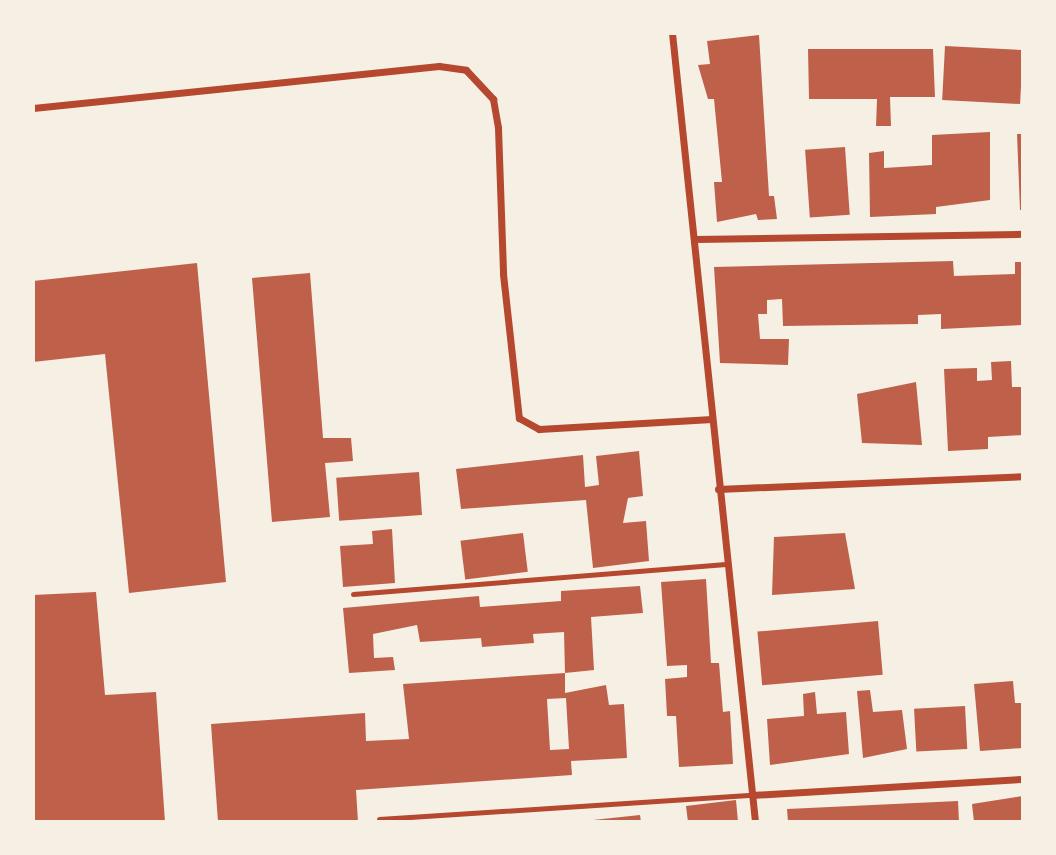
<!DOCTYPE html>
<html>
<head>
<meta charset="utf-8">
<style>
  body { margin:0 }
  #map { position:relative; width:1056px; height:855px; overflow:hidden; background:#f6efe4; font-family:"Sofia Sans Condensed",sans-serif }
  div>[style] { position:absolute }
  .building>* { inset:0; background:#bf614a; transform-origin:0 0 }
  .service>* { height:5px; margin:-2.5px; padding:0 2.5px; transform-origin:2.5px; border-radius:2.5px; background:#b5482f }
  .minor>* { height:7px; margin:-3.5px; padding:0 3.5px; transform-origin:3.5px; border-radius:3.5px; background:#b5482f }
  span { translate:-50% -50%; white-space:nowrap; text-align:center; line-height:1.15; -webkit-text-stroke:5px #f6efe4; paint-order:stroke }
  .frame { position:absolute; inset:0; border:35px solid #f6efe4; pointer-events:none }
</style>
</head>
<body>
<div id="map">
  <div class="building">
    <i style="clip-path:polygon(759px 35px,769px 196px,774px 196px,777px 219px,758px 220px,756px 214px,717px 222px,714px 182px,722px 182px,714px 99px,708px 99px,698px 65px,710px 64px,707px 41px)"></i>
    <i style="left:945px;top:46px;width:78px;height:54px;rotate:3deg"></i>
    <i style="clip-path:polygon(808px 49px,933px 49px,935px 97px,890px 97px,891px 126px,876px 126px,877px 99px,809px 99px)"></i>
    <i style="clip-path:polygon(990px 132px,990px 200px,936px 207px,936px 214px,870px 217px,869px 153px,884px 151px,884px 168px,932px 165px,932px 135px)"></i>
    <i style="clip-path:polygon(1017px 134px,1023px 134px,1023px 210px,1020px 210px)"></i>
    <i style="left:845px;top:147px;width:68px;height:40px;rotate:86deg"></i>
    <i style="clip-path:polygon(953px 261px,954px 276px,1015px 274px,1015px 262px,1023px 262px,1023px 325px,941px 329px,941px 314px,918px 315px,918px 324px,783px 326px,782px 299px,767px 300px,767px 314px,758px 314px,760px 339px,789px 339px,788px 365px,720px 363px,714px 267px)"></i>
    <i style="clip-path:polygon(197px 263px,226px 582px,129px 593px,105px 354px,33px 362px,33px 281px)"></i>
    <i style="clip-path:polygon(310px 273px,323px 438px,351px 438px,353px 461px,325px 463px,330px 517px,272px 522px,252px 278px)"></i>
    <i style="clip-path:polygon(1011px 361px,1012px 387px,1023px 387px,1023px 435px,988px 437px,988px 449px,948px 451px,944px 369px,977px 368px,977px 381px,992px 380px,991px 362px)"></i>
    <i style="clip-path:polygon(916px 382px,922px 445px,862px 443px,857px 394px)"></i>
    <i style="clip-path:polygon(639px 451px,643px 496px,628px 498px,623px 523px,646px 521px,649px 561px,593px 568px,586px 500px,461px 509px,456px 469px,583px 455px,585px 487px,599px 485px,596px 456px)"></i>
    <i style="left:419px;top:472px;width:43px;height:83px;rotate:86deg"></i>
    <i style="clip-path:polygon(392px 529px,395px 583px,343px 587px,340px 546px,373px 544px,372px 531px)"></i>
    <i style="left:523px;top:533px;width:39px;height:63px;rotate:83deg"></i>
    <i style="clip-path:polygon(845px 533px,855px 589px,772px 595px,774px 537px)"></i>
    <i style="clip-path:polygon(706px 579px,711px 663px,719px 663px,723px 712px,730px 711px,733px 764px,679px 767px,676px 716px,667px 716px,665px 679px,687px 677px,687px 665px,667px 666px,661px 582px)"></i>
    <i style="clip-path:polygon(640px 586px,643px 613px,591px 617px,594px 670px,565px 673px,564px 632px,533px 634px,534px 643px,482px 647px,481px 638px,420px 642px,417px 625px,373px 634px,374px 658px,393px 657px,395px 670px,349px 673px,343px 608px,479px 596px,480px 607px,561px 601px,561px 591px)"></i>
    <i style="clip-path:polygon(96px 592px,105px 695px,156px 692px,165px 822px,33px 822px,33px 595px)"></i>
    <i style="left:878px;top:621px;width:54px;height:121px;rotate:85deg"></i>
    <i style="clip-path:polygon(evenodd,565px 673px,565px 693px,606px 685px,609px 705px,624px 704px,627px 758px,571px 761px,572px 775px,356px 790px,358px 822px,218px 822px,211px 724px,365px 713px,366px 741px,409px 739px,403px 684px,565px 673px,566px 698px,569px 749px,550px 750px,547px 699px,566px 698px)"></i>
    <i style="clip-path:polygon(1013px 681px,1015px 703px,1023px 703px,1023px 748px,980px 751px,974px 684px)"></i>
    <i style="clip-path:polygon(870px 690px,873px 712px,902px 710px,907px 749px,863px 758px,857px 691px)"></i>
    <i style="clip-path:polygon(815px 692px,817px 714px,846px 712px,849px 754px,770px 765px,767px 719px,804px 716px,803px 694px)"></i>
    <i style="left:965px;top:706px;width:43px;height:51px;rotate:87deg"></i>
    <i style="clip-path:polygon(1023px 796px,1023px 822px,974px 822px,972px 804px)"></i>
    <i style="clip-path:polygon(736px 800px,738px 822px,688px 822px,686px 806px)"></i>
    <i style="clip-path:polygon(958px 801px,959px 822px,788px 822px,787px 809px)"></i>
    <i style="clip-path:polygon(640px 815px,641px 822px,593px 822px,593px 820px)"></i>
  </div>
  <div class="service">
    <i style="left:353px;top:594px;width:374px;rotate:-4.6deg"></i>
    <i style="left:379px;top:819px;width:374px;rotate:-3.7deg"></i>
  </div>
  <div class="minor">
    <i style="left:672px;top:33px;width:793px;rotate:83.99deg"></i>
    <i style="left:33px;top:108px;width:408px;rotate:-5.9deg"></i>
    <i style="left:439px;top:66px;width:27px;rotate:8deg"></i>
    <i style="left:466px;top:70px;width:40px;rotate:47deg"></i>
    <i style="left:493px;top:99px;width:29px;rotate:80deg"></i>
    <i style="left:498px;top:128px;width:146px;rotate:88deg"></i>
    <i style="left:503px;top:274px;width:145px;rotate:83.7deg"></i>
    <i style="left:519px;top:418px;width:23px;rotate:29deg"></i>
    <i style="left:539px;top:429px;width:173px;rotate:-3.3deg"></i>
    <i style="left:695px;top:239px;width:328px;rotate:-0.9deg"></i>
    <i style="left:718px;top:489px;width:305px;rotate:-2.4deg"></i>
    <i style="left:752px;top:795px;width:271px;rotate:-3.4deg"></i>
  </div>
  <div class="frame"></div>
</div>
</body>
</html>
